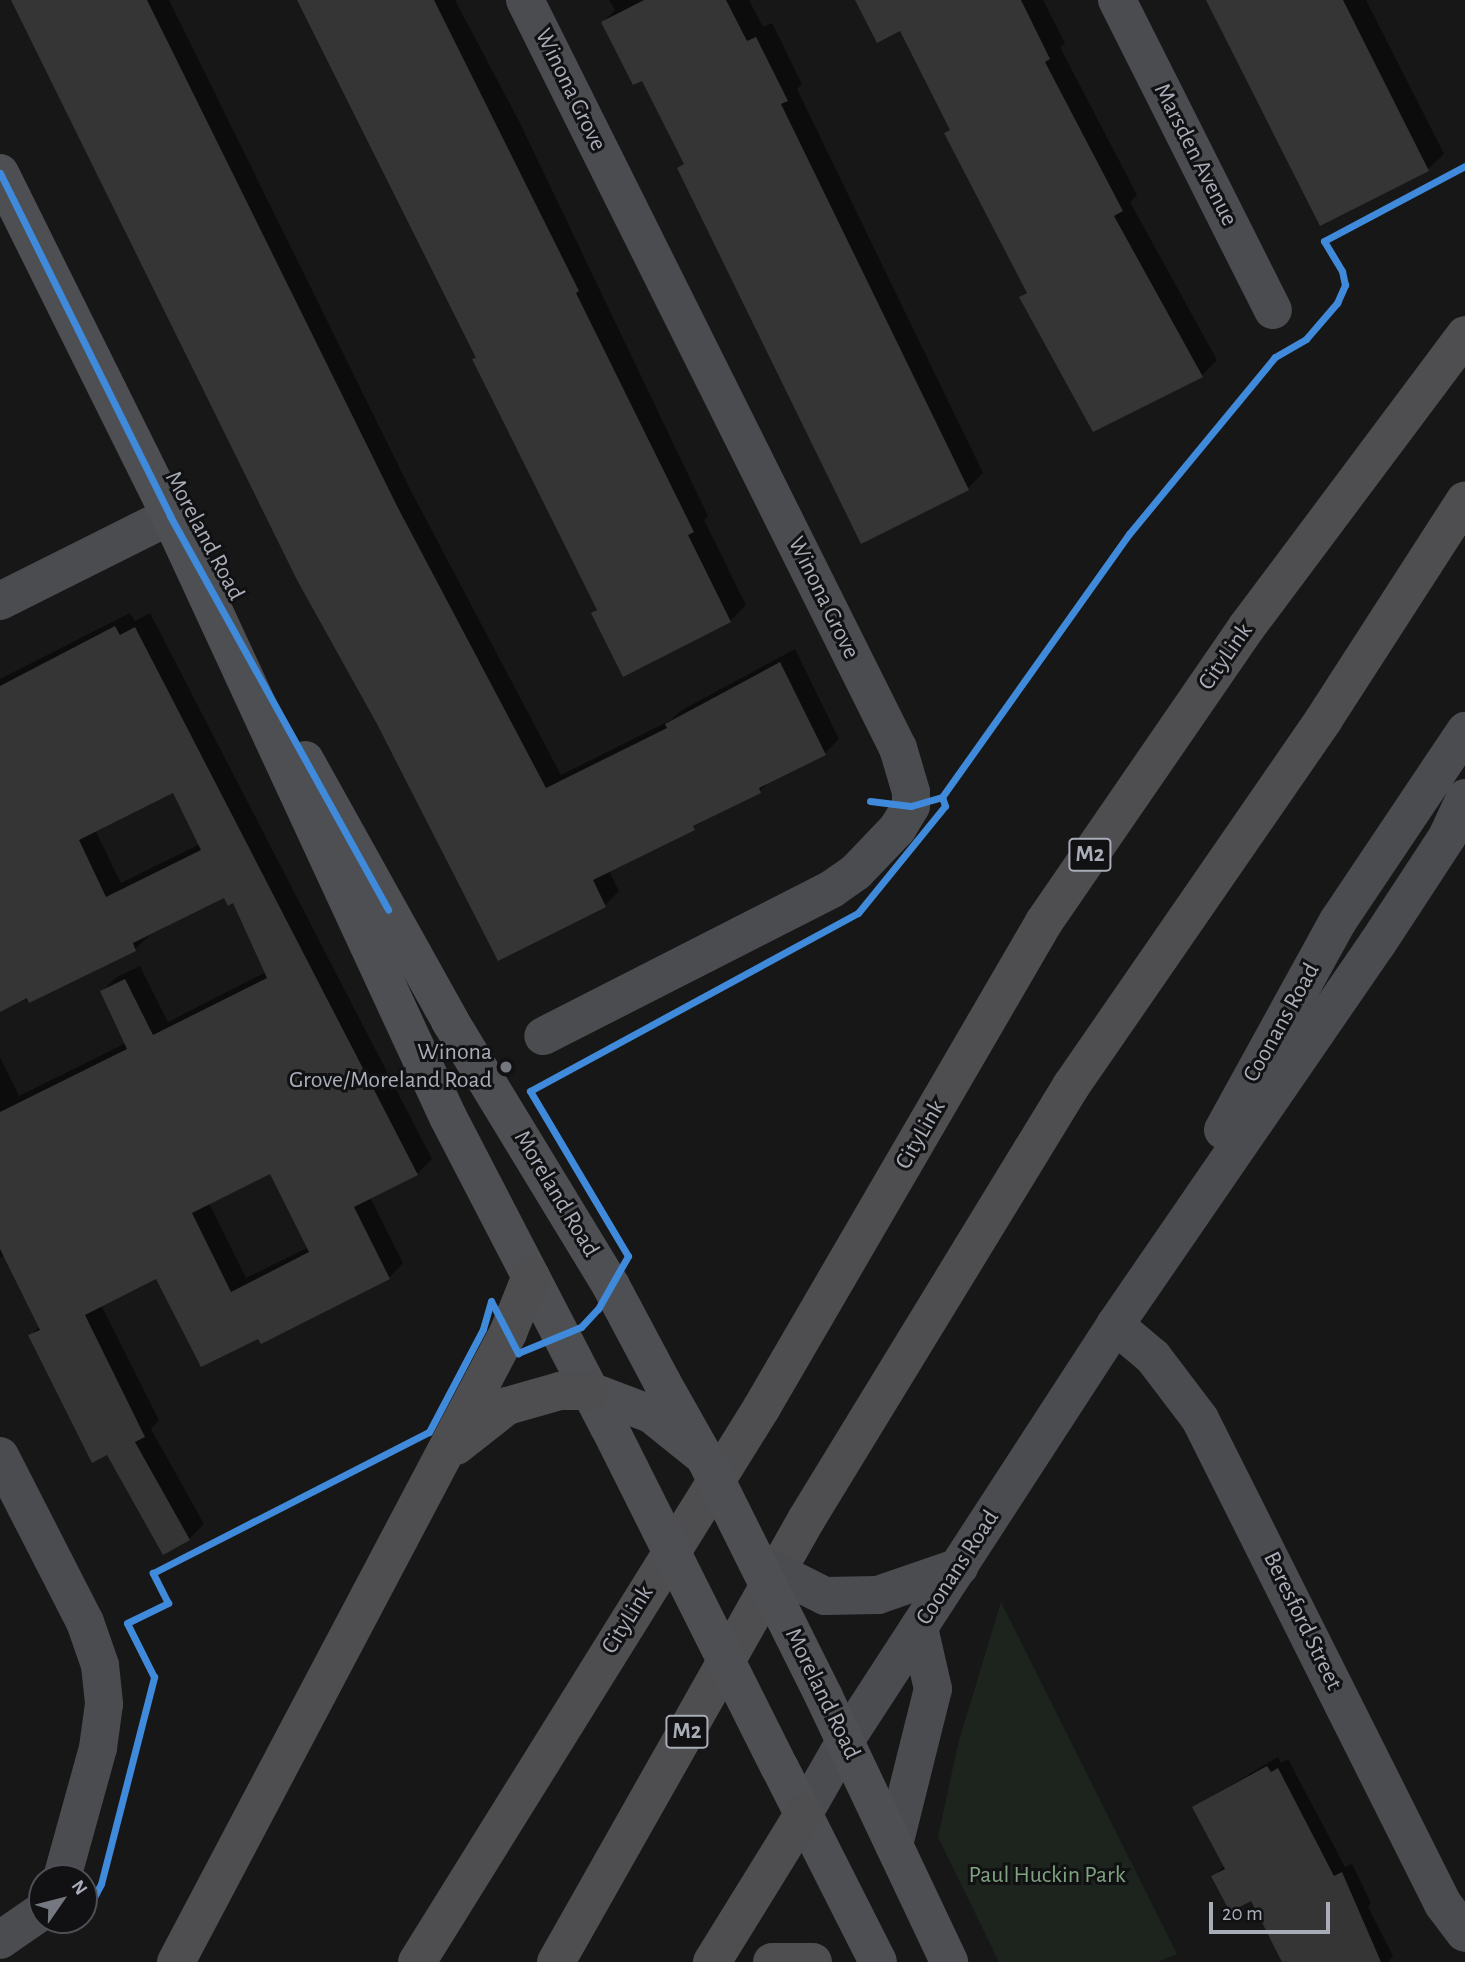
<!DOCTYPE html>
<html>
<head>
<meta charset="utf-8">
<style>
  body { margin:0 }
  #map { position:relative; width:1465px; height:1962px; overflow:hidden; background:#171717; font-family:"Alegreya Sans",sans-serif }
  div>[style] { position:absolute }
  .green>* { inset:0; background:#1d241e }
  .shadow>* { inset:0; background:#0007 }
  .building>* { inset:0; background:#353536 }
  .minor>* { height:38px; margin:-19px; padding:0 19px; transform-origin:19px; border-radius:19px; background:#4b4c50 }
  .major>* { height:38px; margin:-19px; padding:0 19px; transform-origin:19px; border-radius:19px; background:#4d4f52 }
  .highway>* { height:38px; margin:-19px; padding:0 19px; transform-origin:19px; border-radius:19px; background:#4e4e51 }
  .minor-bridge>* { height:38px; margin:-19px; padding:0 19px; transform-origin:19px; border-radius:19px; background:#4b4c50 }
  .major-bridge>* { height:38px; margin:-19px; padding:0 19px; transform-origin:19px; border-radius:19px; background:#4d4f52 }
  .cycleway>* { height:7px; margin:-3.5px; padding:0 3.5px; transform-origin:3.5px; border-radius:3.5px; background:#408adc }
  .dots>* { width:19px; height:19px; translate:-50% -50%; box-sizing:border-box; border:4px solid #111113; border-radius:50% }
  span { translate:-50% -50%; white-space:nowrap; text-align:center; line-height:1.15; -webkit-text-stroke:6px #111113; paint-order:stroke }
  .shield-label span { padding:2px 5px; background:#111113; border:2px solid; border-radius:5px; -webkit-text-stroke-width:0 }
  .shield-label { font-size:23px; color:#a8adb8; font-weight:700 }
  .street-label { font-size:24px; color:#a8adb8 }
  .poi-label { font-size:24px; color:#a8adb8 }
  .right { translate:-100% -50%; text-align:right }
  .park-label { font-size:24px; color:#7fa381 }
  .north { position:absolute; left:28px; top:1864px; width:70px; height:70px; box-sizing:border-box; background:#111113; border:2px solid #4d4f55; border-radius:50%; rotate:55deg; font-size:19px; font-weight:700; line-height:28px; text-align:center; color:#a8adb8 }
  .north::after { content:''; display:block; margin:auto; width:24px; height:32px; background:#757880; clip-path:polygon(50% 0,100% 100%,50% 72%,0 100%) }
  .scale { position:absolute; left:1209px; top:1902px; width:121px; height:32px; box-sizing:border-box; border:4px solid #a8adb8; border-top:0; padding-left:9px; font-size:21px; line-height:24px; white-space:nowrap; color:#a8adb8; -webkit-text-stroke:5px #111113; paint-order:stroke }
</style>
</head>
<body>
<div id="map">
  <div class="green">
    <i style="clip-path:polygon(1001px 1602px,1177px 1954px,1158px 1962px,999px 1962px,938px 1837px,958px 1744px)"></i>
  </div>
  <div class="shadow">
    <i style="clip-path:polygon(14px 0,169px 0,411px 491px,561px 775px,671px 720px,682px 710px,795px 649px,839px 739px,825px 753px,772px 779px,760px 791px,609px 871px,619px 891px,605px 905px,334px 640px,331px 641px)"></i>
    <i style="clip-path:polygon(297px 0,455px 0,519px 121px,708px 516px,704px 520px,746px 605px,730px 621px,624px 674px,593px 613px,598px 608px,357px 111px)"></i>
    <i style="clip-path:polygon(609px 0,749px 0,763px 27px,772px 23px,802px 84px,797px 89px,983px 473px,968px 488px,680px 168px,685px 162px,643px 79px,603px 22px,615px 10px)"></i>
    <i style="clip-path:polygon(857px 0,1043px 0,1065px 43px,1060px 47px,1137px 195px,1130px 202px,1217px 360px,1201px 376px,1021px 297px,1028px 291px,947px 133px,951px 129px,901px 29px)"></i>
    <i style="clip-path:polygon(1220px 0,1366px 0,1444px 154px,1428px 169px,1321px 224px)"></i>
    <i style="clip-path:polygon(evenodd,130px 613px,135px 621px,150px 613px,432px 1159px,417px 1174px,370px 1197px,403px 1263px,389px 1278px,259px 1337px,157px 1277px,101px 1305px,159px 1420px,151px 1429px,204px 1524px,189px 1539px,108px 1453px,30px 1336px,40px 1326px,5px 1255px,0 1258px,0 1057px,19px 1096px,126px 1043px,102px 991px,117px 977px,140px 966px,168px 1022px,266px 972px,234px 901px,225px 896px,150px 935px,135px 949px,0 1011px,0 679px,130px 613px,174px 790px,200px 844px,121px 883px,95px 830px,174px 790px,130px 613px,271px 1172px,309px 1247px,246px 1278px,209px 1203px,271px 1172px)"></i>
    <i style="clip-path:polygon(1278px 1757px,1281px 1763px,1288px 1759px,1345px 1867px,1352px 1864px,1371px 1903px,1368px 1907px,1393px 1956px,1388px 1962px,1288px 1962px,1252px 1899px,1213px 1877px,1225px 1865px,1194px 1807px)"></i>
  </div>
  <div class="building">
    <i style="clip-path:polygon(11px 0,147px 0,397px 506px,546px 788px,667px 728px,665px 724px,780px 662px,826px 755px,759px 788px,761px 793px,693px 826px,695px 830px,593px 880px,606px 907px,498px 961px,377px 724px,297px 580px)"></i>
    <i style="clip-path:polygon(297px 0,434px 0,579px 291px,576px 293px,694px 532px,688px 535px,731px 622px,623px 677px,591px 613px,597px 610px,472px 359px,476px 358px)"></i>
    <i style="clip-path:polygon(644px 0,726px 0,747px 41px,756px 37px,788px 101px,781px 104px,969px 490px,861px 544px,677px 168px,684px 164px,642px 81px,633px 85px,601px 22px)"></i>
    <i style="clip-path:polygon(855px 0,1021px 0,1050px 59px,1045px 62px,1123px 211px,1114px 216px,1203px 377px,1093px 432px,1019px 297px,1027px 293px,944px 133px,950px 130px,900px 31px,877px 43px)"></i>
    <i style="clip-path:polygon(1206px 0,1343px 0,1429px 171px,1320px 226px)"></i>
    <i style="clip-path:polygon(evenodd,115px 626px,120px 635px,135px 627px,418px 1175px,354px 1207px,390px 1279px,261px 1344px,258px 1339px,201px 1367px,156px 1279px,85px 1315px,145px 1437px,135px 1442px,190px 1540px,163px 1555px,107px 1455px,92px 1463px,28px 1335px,40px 1330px,0 1249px,0 1112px,127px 1049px,100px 991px,125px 979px,153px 1035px,267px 978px,233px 903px,228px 906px,224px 898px,133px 943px,136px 951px,29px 1003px,27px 998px,0 1012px,0 686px,115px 626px,173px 793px,201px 850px,106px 897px,79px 840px,173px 793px,115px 626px,270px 1174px,309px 1252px,231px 1292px,192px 1213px,270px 1174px)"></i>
    <i style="clip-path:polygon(1267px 1766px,1271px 1772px,1278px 1768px,1334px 1876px,1342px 1872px,1381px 1962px,1282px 1962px,1251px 1901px,1230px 1912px,1211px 1876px,1225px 1869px,1192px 1807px)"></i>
  </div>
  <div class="minor">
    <i style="left:525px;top:0;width:836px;rotate:63.5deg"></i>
    <i style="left:898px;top:748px;width:46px;rotate:73.5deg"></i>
    <i style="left:911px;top:792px;width:14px;rotate:90deg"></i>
    <i style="left:911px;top:806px;width:26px;rotate:121deg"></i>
    <i style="left:898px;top:828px;width:61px;rotate:133.7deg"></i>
    <i style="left:856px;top:872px;width:29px;rotate:145deg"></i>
    <i style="left:832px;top:889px;width:324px;rotate:153deg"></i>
    <i style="left:1117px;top:0;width:347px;rotate:63.3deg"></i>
    <i style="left:0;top:601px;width:190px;rotate:-26.6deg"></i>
    <i style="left:1223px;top:1130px;width:239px;rotate:-61.2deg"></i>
    <i style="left:1338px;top:921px;width:229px;rotate:-56.2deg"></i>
    <i style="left:1115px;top:1325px;width:50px;rotate:40.1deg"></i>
    <i style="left:1153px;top:1357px;width:78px;rotate:52.8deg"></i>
    <i style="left:1200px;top:1419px;width:542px;rotate:63.39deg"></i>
    <i style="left:1443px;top:1904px;width:36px;rotate:53deg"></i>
    <i style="left:0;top:1456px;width:186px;rotate:62.9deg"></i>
    <i style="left:85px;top:1622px;width:46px;rotate:70.8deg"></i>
    <i style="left:100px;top:1665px;width:39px;rotate:84deg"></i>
    <i style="left:104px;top:1704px;width:44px;rotate:97.8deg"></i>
    <i style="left:98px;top:1748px;width:135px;rotate:105.5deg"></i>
    <i style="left:878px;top:1595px;width:86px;rotate:-19.1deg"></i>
    <i style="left:804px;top:1813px;width:83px;rotate:-60.3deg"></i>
    <i style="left:845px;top:1741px;width:496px;rotate:-57deg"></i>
    <i style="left:1115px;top:1325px;width:462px;rotate:-55.5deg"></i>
    <i style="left:1377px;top:944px;width:128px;rotate:-56.8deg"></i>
    <i style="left:1447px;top:837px;width:43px;rotate:-65.2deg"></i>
    <i style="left:894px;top:1845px;width:161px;rotate:-76deg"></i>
    <i style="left:933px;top:1689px;width:63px;rotate:-102.9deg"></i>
    <i style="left:0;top:1940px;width:51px;rotate:-34.6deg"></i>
  </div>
  <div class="major">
    <i style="left:0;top:173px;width:383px;rotate:63.6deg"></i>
    <i style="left:170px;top:516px;width:662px;rotate:65.18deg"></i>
    <i style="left:448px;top:1117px;width:349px;rotate:62.6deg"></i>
    <i style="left:305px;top:760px;width:299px;rotate:60.9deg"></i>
    <i style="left:450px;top:1021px;width:310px;rotate:58.7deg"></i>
    <i style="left:611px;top:1286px;width:109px;rotate:62deg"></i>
    <i style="left:590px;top:1391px;width:65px;rotate:20.7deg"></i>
    <i style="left:651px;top:1414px;width:65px;rotate:38.8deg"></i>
    <i style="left:824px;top:1697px;width:293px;rotate:64.7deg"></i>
    <i style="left:780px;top:1768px;width:217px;rotate:63.2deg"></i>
  </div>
  <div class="highway">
    <i style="left:456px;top:1446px;width:65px;rotate:-38.1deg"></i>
    <i style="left:507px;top:1406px;width:55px;rotate:-15.8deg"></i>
    <i style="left:560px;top:1391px;width:30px"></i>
    <i style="left:176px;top:1962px;width:711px;rotate:-62.17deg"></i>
    <i style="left:508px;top:1333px;width:61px;rotate:-68deg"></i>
    <i style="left:417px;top:1962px;width:653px;rotate:-58.13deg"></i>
    <i style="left:762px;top:1407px;width:561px;rotate:-59.82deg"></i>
    <i style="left:1044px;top:922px;width:357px;rotate:-55.5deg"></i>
    <i style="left:1246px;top:628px;width:366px;rotate:-53.2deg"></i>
    <i style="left:556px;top:1962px;width:508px;rotate:-60.51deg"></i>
    <i style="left:806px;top:1520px;width:509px;rotate:-58.59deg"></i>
    <i style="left:1071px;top:1086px;width:446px;rotate:-55.4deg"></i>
    <i style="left:1324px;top:719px;width:260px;rotate:-57.2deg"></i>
    <i style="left:712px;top:1962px;width:175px;rotate:-58.3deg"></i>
    <i style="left:772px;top:1962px;width:41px"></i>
  </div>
  <div class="minor-bridge">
    <i style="left:757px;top:1562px;width:76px;rotate:26.6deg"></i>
    <i style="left:825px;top:1596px;width:53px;rotate:-1.1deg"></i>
  </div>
  <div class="major-bridge">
    <i style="left:662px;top:1382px;width:90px;rotate:60.6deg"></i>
    <i style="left:706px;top:1460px;width:265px;rotate:63.5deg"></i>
    <i style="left:609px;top:1427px;width:381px;rotate:63.4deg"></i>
  </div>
  <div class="cycleway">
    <i style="left:0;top:173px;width:383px;rotate:63.6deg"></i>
    <i style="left:170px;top:516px;width:450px;rotate:61deg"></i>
    <i style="left:870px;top:801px;width:41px;rotate:7deg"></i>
    <i style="left:911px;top:806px;width:32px;rotate:-16deg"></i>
    <i style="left:942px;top:797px;width:323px;rotate:-54.6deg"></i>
    <i style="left:1129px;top:534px;width:229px;rotate:-50.5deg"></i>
    <i style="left:1275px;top:357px;width:36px;rotate:-30deg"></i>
    <i style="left:1306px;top:339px;width:48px;rotate:-49.3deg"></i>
    <i style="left:1337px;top:303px;width:20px;rotate:-66deg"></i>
    <i style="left:1345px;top:285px;width:14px;rotate:-102deg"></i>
    <i style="left:1342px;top:271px;width:35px;rotate:-121deg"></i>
    <i style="left:1324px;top:241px;width:160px;rotate:-28deg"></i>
    <i style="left:84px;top:1916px;width:36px;rotate:-62deg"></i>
    <i style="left:101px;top:1884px;width:214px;rotate:-75.6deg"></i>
    <i style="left:154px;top:1677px;width:60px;rotate:-116.6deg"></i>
    <i style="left:127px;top:1623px;width:46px;rotate:-26deg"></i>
    <i style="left:168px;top:1603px;width:34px;rotate:-117deg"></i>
    <i style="left:153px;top:1573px;width:310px;rotate:-27.1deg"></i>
    <i style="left:429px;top:1432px;width:116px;rotate:-62.3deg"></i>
    <i style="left:483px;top:1329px;width:29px;rotate:-74deg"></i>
    <i style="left:491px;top:1301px;width:59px;rotate:62.6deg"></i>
    <i style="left:518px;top:1353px;width:68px;rotate:-22.4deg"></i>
    <i style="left:581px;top:1327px;width:25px;rotate:-47deg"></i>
    <i style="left:598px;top:1309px;width:61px;rotate:-60.5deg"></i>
    <i style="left:628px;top:1256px;width:192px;rotate:-120.7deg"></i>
    <i style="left:530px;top:1091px;width:373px;rotate:-28.5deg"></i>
    <i style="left:858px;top:913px;width:138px;rotate:-50.9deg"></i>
    <i style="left:945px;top:806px;width:9px;rotate:-108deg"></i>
  </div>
  <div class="dots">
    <i style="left:506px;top:1067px;background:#757880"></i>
  </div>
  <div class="shield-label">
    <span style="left:1090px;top:855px">M2</span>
    <span style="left:687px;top:1732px">M2</span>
  </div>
  <div class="street-label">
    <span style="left:570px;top:90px;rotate:64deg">Winona Grove</span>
    <span style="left:1195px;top:155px;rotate:63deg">Marsden Avenue</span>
    <span style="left:204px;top:536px;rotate:62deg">Moreland Road</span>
    <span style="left:823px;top:598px;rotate:64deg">Winona Grove</span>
    <span style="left:1226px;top:657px;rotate:-55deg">CityLink</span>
    <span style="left:1282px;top:1023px;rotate:-61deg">Coonans Road</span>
    <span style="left:921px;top:1135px;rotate:-60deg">CityLink</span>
    <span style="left:556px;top:1194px;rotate:59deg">Moreland Road</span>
    <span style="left:958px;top:1568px;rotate:-57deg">Coonans Road</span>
    <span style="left:628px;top:1620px;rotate:-58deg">CityLink</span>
    <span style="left:1302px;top:1621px;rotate:64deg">Beresford Street</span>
    <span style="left:822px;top:1694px;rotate:64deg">Moreland Road</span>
  </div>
  <div class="poi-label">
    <span class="right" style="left:492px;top:1067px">Winona<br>Grove/Moreland Road</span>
  </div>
  <div class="park-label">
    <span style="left:1047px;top:1876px">Paul Huckin Park</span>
  </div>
  <div class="north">N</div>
  <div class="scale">20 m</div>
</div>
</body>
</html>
